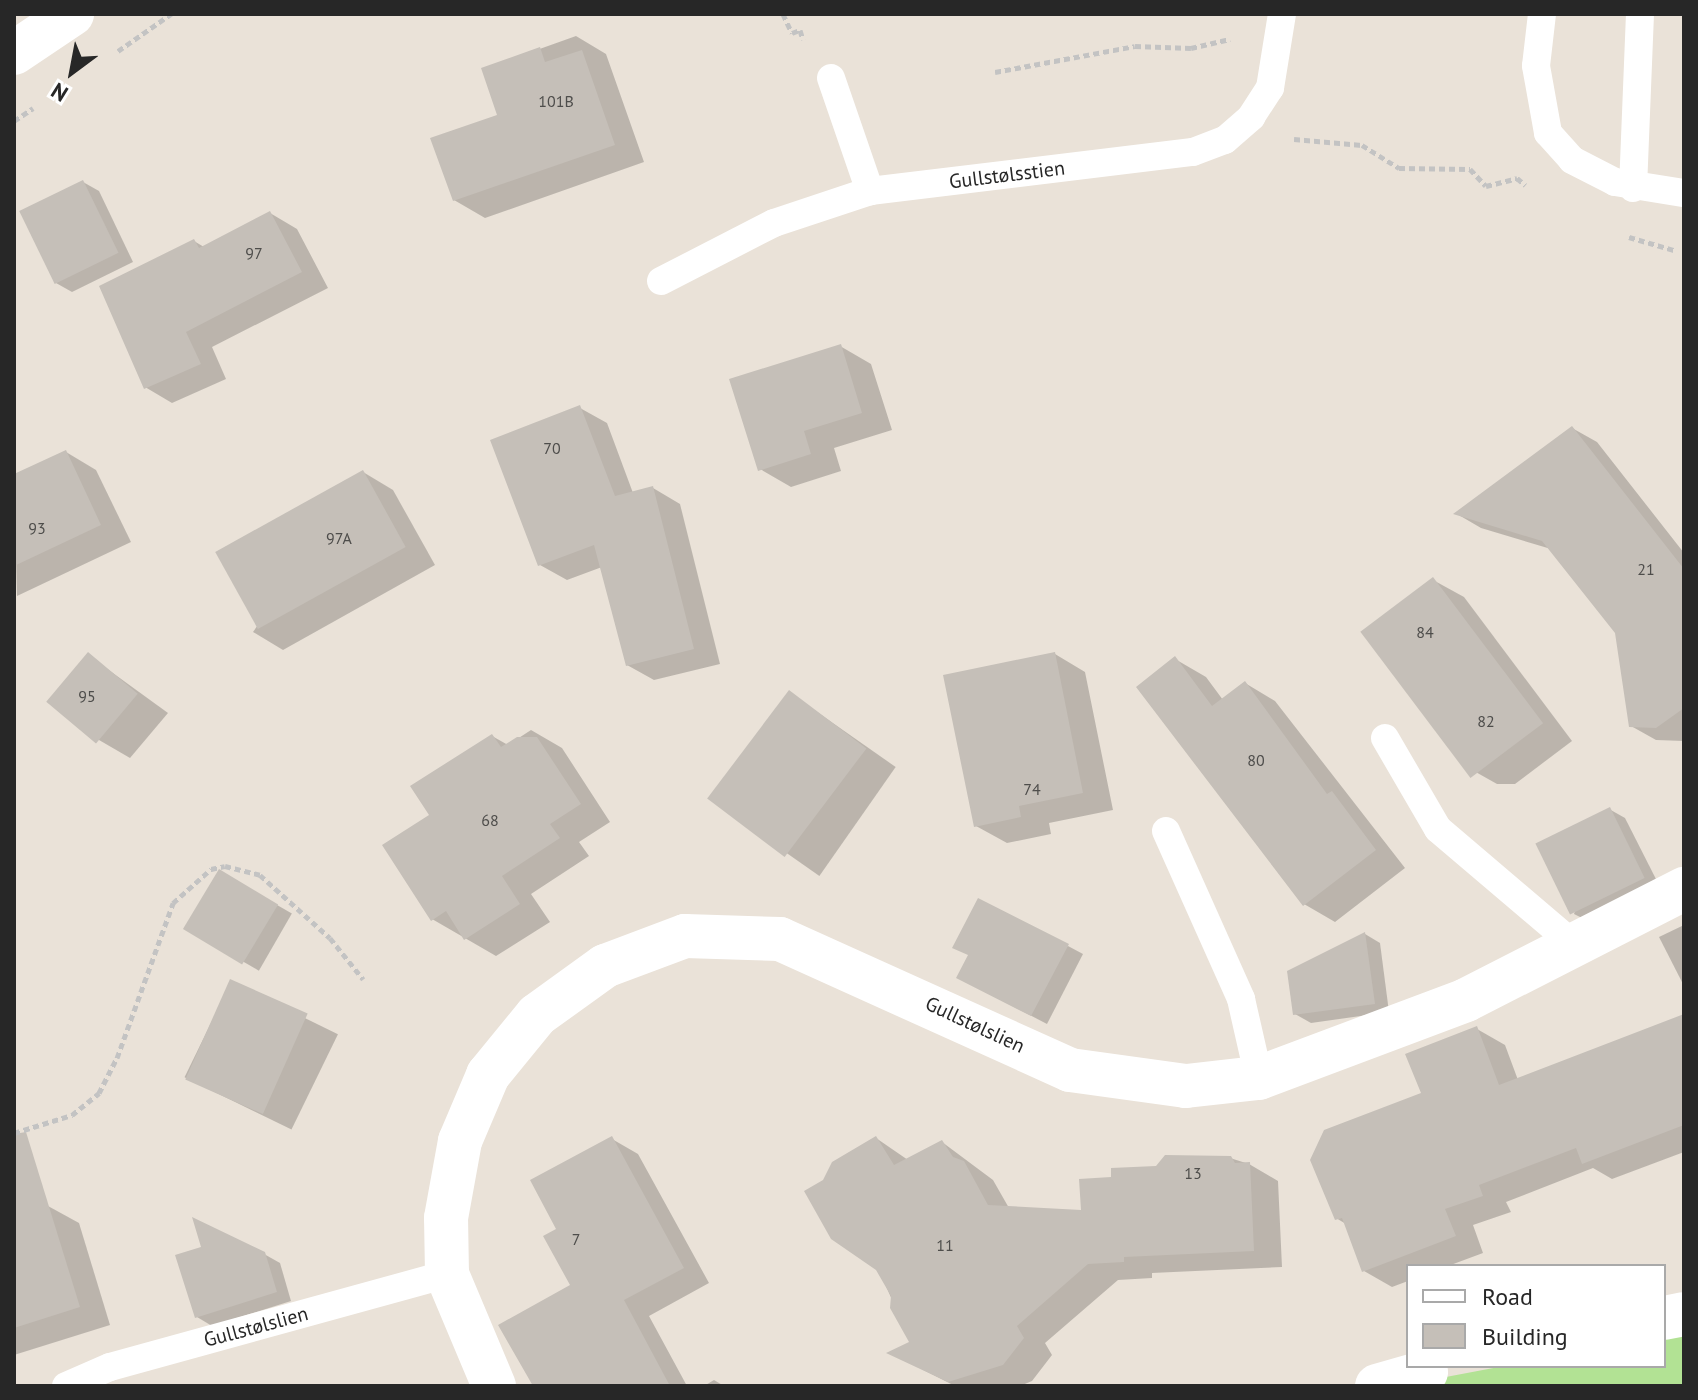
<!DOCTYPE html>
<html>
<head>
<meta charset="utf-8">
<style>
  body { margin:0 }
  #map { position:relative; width:1698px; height:1400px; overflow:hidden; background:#eae2d8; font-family:"PT Sans",sans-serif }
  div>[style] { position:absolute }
  .green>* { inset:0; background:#b2e294 }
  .shadow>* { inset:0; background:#0003; transform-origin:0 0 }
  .building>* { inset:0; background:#c5bfb8; transform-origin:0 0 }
  .path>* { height:5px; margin-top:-2.5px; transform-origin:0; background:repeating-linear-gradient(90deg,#c3c3c3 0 6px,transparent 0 10px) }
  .service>* { height:28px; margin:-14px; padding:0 14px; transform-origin:14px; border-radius:14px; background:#fff }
  .minor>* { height:44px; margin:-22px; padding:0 22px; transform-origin:22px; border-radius:22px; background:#fff }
  .secondary>* { height:44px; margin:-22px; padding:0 22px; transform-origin:22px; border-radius:22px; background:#fff }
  span { translate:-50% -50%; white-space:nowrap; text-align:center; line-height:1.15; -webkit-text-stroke:6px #fff; paint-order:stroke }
  .number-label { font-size:16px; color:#4e4d4b }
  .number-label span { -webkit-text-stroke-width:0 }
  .street-label { font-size:20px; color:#272727 }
  .frame { position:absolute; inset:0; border:16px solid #272727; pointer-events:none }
  .legend { position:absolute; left:1406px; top:1264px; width:260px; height:104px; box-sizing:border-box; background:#fff; border:2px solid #a9a9a9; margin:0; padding:10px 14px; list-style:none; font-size:24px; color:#272727 }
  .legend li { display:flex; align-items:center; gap:16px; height:40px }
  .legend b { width:40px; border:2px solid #a9a9a9 }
  .north { position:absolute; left:32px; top:32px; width:80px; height:80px; -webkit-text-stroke:6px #fff; paint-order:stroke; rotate:212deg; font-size:22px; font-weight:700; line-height:32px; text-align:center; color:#272727 }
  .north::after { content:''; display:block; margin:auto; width:28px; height:36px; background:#272727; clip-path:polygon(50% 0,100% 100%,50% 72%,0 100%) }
</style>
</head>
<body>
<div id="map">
  <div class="green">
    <i style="clip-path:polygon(1684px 1333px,1684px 1386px,1441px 1386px,1430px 1380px,1504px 1366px,1664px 1366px,1664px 1337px)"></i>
  </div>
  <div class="shadow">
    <i style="clip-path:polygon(576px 36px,606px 54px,644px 162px,485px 218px,454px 200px,500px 116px,483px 69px)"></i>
    <i style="clip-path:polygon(83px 182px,99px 191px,133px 262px,72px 292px,56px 283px)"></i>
    <i style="clip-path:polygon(270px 213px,297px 229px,328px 288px,212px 347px,226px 379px,172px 403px,145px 387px,194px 241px,204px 247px)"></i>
    <i style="clip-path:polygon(840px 346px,871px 364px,892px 430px,834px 448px,841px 471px,791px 487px,760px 469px)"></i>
    <i style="clip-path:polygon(580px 408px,607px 423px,633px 493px,653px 488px,680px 504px,720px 664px,654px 680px,627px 665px,602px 567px,567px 580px,540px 565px)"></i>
    <i style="clip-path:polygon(1572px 428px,1597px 442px,1684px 553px,1684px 741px,1656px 740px,1631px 726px,1617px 632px,1551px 549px,1481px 528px,1457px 514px)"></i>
    <i style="clip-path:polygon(66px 452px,96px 470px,131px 542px,17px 596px,14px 476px)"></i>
    <i style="clip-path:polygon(363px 472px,393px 490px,435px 565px,283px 650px,253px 632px)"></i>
    <i style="clip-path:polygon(1433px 580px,1464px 597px,1572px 741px,1515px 784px,1497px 784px,1465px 766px)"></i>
    <i style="clip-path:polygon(1055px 654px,1085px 672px,1113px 810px,1049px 823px,1051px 834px,1007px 843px,976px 826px)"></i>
    <i style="clip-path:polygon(88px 655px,168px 713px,130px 758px,99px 740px)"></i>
    <i style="clip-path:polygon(1175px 659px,1206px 677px,1223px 700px,1245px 683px,1275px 701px,1405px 868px,1335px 922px,1304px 904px)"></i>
    <i style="left:790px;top:693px;width:129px;height:133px;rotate:35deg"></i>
    <i style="clip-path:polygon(531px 730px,562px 748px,610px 822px,579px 842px,589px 856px,531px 894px,550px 922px,496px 956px,432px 919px,432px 816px,492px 736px,508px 745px)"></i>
    <i style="clip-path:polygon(1609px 809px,1625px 818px,1660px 887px,1590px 922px,1574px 914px)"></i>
    <i style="left:220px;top:872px;width:83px;height:66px;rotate:30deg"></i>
    <i style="clip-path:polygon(1684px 925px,1684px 986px,1659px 937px)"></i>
    <i style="clip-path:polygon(1365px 934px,1380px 943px,1389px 1012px,1311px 1023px,1295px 1014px)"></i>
    <i style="clip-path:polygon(1068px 946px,1083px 954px,1047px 1024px,974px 986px)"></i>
    <i style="left:231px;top:982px;width:119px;height:106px;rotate:26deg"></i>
    <i style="clip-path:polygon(1684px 1016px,1684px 1152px,1612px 1179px,1593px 1168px,1506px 1202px,1511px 1212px,1473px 1225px,1483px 1253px,1448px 1266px,1408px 1266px,1408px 1281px,1392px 1287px,1364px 1271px,1346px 1224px,1336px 1218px,1477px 1029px,1505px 1045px,1518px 1080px)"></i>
    <i style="clip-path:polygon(876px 1138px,908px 1160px,942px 1142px,993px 1180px,1009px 1208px,1083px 1212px,1113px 1179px,1230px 1158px,1249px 1164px,1278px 1181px,1282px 1267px,1152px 1273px,1152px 1278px,1118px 1280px,1045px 1343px,1052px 1355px,1032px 1381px,1020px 1386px,955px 1386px,890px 1353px,911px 1343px,878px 1268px,825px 1181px)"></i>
    <i style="clip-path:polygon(612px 1139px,638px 1154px,709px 1283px,649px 1316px,687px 1386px,534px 1386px,573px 1286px,559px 1230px)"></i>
    <i style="clip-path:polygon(48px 1206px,79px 1223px,110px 1325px,14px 1355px,14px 1216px)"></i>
    <i style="clip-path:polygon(264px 1254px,280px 1263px,291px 1301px,212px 1326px,197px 1317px)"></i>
    <i style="clip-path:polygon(714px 1380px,724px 1386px,704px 1386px)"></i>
  </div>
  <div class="building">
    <i style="clip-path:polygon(540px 47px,545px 62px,582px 50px,615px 145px,453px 201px,430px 138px,497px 115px,481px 68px)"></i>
    <i style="left:83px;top:180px;width:81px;height:71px;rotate:64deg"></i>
    <i style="clip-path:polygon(270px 211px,302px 272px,186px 332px,201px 364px,144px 389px,99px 286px,194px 239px,199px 248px)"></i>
    <i style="clip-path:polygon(841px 344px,862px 413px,804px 431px,811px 454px,758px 471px,729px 379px)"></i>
    <i style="clip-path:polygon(580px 405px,615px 496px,653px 486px,694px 649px,626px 666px,594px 545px,538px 566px,490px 440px)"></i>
    <i style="clip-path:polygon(1572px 426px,1684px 569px,1684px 708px,1656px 728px,1629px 727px,1615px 633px,1542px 541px,1453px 514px)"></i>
    <i style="clip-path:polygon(66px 450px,101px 525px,14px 566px,14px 474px)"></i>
    <i style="left:363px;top:470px;width:88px;height:169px;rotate:61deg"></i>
    <i style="left:1433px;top:577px;width:183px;height:91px;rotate:53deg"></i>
    <i style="left:88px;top:652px;width:65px;height:65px;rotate:40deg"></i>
    <i style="clip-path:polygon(1055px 652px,1083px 793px,1019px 806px,1021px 817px,974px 827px,943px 675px)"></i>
    <i style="clip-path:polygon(1175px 656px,1212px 706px,1245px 681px,1327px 794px,1332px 791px,1376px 850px,1303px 906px,1136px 687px)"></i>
    <i style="left:789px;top:690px;width:97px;height:136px;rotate:37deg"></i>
    <i style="clip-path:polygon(492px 734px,501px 747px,517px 737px,537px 737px,581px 804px,550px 824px,560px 838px,502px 876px,520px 904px,464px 940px,446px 911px,431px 921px,382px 845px,429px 815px,410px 786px)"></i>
    <i style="left:1610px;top:807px;width:79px;height:83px;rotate:64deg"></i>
    <i style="left:219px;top:869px;width:69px;height:70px;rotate:31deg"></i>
    <i style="clip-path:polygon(978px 898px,1069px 944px,1031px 1016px,956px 978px,968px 955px,952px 948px)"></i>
    <i style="clip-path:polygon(1365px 932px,1375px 1004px,1293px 1015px,1287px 971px)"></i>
    <i style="left:230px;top:979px;width:85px;height:110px;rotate:24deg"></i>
    <i style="clip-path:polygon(1684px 1014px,1684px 1125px,1582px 1164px,1576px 1148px,1479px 1185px,1483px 1196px,1445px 1209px,1456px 1236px,1362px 1272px,1342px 1218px,1335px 1220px,1310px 1160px,1324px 1130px,1421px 1093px,1405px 1054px,1477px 1026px,1499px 1085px)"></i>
    <i style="clip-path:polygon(26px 1132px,80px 1307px,14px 1328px,14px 1134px)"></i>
    <i style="clip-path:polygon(612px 1136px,684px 1268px,624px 1300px,670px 1386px,533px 1386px,498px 1325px,570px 1285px,543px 1236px,556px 1229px,530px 1180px)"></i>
    <i style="clip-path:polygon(876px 1136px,894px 1165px,942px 1140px,953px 1157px,964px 1161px,988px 1205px,1081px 1210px,1079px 1179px,1111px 1177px,1111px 1168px,1156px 1166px,1165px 1155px,1231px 1156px,1235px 1163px,1250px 1162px,1254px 1251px,1124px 1257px,1124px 1262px,1088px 1264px,1017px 1326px,1024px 1338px,1003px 1365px,948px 1382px,886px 1353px,909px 1342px,890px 1308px,891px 1296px,876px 1270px,831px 1239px,804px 1191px,823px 1180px,832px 1162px)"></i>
    <i style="clip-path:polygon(192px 1217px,265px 1252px,277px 1292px,195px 1318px,175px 1255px,201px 1247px)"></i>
  </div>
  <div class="path">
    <i style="left:783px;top:14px;width:21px;rotate:65deg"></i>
    <i style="left:792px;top:33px;width:9px;rotate:-21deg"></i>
    <i style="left:800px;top:30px;width:10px;rotate:73deg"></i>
    <i style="left:118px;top:51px;width:65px;rotate:-34.9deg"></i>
    <i style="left:995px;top:72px;width:142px;rotate:-10.5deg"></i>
    <i style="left:1135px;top:46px;width:56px;rotate:2deg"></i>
    <i style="left:1191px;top:48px;width:40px;rotate:-13deg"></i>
    <i style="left:14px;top:121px;width:23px;rotate:-34deg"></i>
    <i style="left:1294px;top:139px;width:68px;rotate:5deg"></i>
    <i style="left:1362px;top:145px;width:44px;rotate:31.9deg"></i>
    <i style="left:1399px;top:168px;width:71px;rotate:0.8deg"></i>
    <i style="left:1470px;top:169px;width:23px;rotate:47deg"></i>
    <i style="left:1486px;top:186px;width:32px;rotate:-14deg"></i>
    <i style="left:1517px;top:178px;width:11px;rotate:41deg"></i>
    <i style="left:1629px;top:237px;width:47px;rotate:16.1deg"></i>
    <i style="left:14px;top:1133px;width:61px;rotate:-17.2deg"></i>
    <i style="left:72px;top:1115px;width:35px;rotate:-39deg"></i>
    <i style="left:99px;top:1093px;width:39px;rotate:-63deg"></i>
    <i style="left:117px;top:1058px;width:165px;rotate:-70.1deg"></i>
    <i style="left:173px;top:903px;width:51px;rotate:-41.8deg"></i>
    <i style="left:211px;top:869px;width:14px;rotate:-12deg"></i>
    <i style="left:225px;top:866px;width:36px;rotate:14deg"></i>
    <i style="left:260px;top:875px;width:94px;rotate:42deg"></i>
    <i style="left:330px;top:938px;width:53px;rotate:51.2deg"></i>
  </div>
  <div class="service">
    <i style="left:1542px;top:14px;width:52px;rotate:96.6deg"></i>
    <i style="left:1536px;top:66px;width:68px;rotate:79.8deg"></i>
    <i style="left:1548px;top:133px;width:36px;rotate:48deg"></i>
    <i style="left:1572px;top:160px;width:48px;rotate:27.1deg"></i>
    <i style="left:1615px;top:182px;width:70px;rotate:9.1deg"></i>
    <i style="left:831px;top:78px;width:120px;rotate:71deg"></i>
    <i style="left:1633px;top:188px;width:174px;rotate:-87.7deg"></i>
    <i style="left:661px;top:281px;width:127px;rotate:-27.2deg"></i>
    <i style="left:774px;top:223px;width:101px;rotate:-18.4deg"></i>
    <i style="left:870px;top:191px;width:325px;rotate:-6.9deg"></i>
    <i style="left:1193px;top:152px;width:34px;rotate:-21deg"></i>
    <i style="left:1225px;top:140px;width:35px;rotate:-41deg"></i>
    <i style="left:1251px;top:117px;width:35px;rotate:-57deg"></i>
    <i style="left:1270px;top:88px;width:75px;rotate:-80.8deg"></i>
    <i style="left:1385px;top:738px;width:105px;rotate:59.8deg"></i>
    <i style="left:1438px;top:829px;width:175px;rotate:40.4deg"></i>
    <i style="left:1166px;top:831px;width:184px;rotate:65.9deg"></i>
    <i style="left:1241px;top:999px;width:81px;rotate:77.2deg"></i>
    <i style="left:66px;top:1386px;width:48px;rotate:-23.4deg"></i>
    <i style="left:110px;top:1367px;width:350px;rotate:-15.4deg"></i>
  </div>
  <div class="minor">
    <i style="left:1664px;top:1318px;width:20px;rotate:-11deg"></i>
    <i style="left:494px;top:1386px;width:121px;rotate:-112.8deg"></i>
    <i style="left:447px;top:1274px;width:56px;rotate:-91deg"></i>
    <i style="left:446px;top:1218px;width:78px;rotate:-79.7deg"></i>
    <i style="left:460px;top:1141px;width:72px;rotate:-67deg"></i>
    <i style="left:488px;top:1075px;width:77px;rotate:-50.8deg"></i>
    <i style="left:537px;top:1015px;width:84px;rotate:-35.8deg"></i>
    <i style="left:605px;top:966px;width:85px;rotate:-20.6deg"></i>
    <i style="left:685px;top:936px;width:95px;rotate:1.8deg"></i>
    <i style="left:780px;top:939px;width:318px;rotate:24.3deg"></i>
    <i style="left:1070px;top:1070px;width:117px;rotate:7.9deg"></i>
    <i style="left:1186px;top:1086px;width:73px;rotate:-6.3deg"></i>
    <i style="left:1259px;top:1078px;width:221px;rotate:-20.6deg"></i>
    <i style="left:1466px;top:1000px;width:245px;rotate:-27deg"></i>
    <i style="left:1377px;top:1386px;width:51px;rotate:-15.9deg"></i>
  </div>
  <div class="secondary">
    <i style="left:14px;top:53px;width:70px;rotate:-33.9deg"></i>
  </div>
  <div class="number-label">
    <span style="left:556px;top:101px">101B</span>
    <span style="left:254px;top:253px">97</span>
    <span style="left:552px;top:448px">70</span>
    <span style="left:37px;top:528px">93</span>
    <span style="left:339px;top:538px">97A</span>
    <span style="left:1646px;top:569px">21</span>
    <span style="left:1425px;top:632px">84</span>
    <span style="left:87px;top:696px">95</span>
    <span style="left:1486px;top:721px">82</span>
    <span style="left:1256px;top:760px">80</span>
    <span style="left:1032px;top:789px">74</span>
    <span style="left:490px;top:820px">68</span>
    <span style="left:1193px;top:1173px">13</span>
    <span style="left:576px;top:1239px">7</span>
    <span style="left:945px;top:1245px">11</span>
  </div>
  <div class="street-label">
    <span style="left:1007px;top:175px;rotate:-7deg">Gullstølsstien</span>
    <span style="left:975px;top:1025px;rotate:25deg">Gullstølslien</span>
    <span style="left:256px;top:1327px;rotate:-15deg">Gullstølslien</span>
  </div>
  <div class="frame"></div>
  <ul class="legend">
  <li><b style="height:10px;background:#fff"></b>Road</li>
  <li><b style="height:22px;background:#c5bfb8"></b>Building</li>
  </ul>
  <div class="north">N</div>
</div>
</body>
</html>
